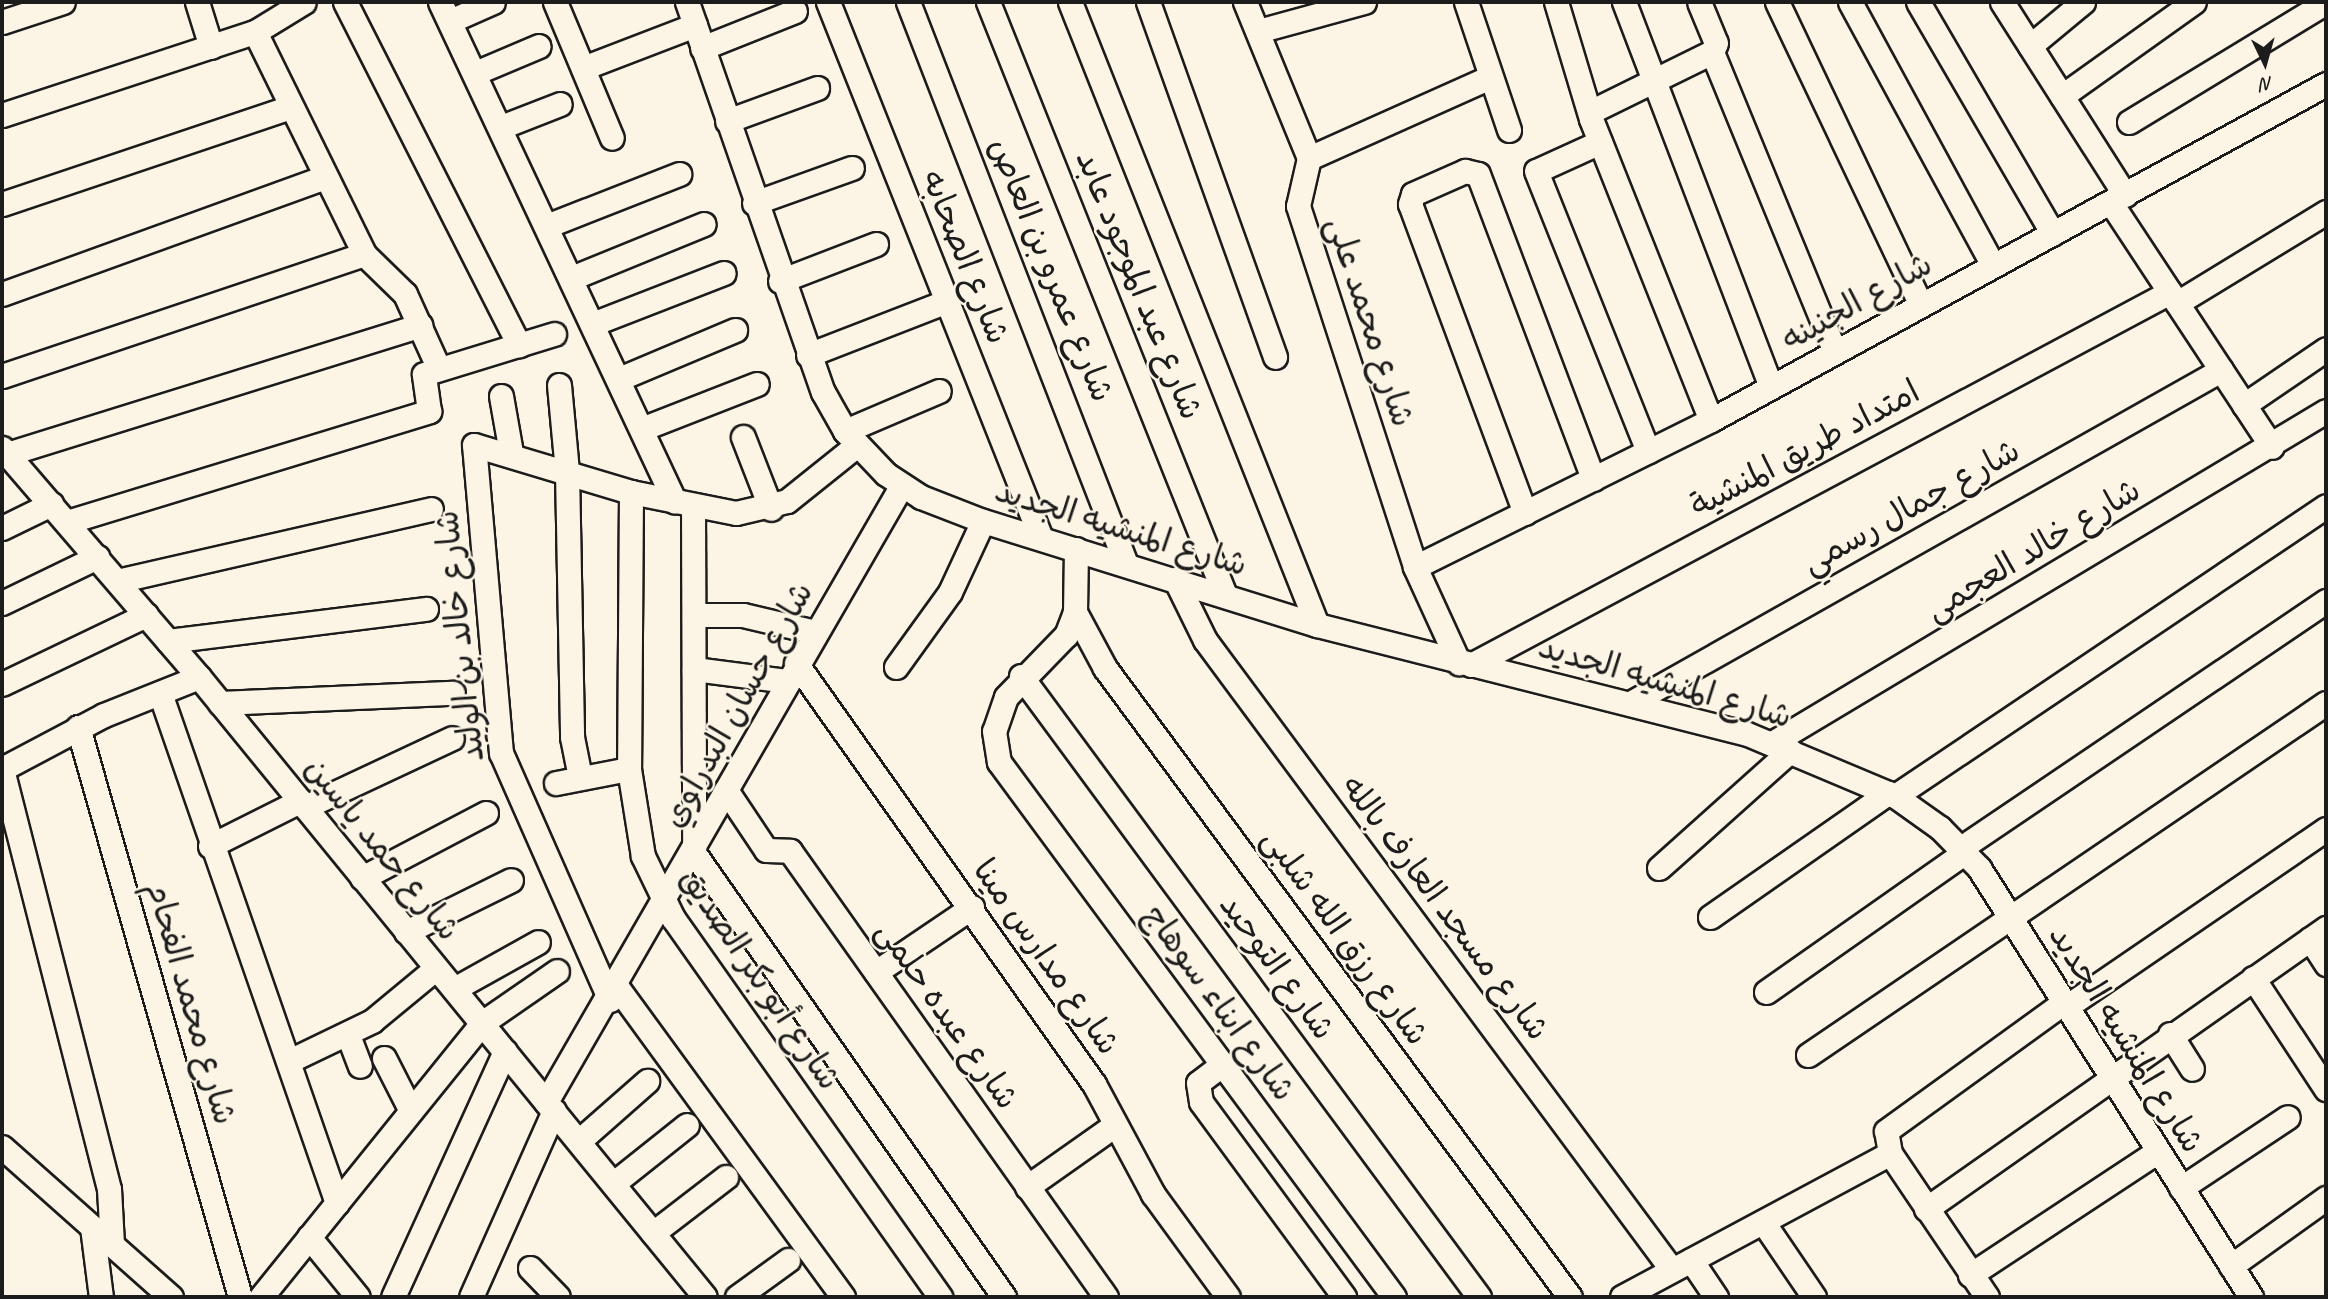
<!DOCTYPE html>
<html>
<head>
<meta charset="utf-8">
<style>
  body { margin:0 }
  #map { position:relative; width:2328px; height:1299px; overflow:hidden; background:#fcf5e5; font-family:Caveat,"Playpen Sans Arabic",sans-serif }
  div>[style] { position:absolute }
  .roads { filter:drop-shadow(2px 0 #1c1c1c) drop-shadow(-2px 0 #1c1c1c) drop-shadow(0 2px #1c1c1c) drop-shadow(0 -2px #1c1c1c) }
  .minor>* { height:23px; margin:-11.5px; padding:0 11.5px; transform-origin:11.5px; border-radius:11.5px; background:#fcf5e5 }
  span { translate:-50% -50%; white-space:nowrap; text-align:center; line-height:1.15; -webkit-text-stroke:5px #fcf5e5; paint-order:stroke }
  .street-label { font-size:33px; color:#1c1c1c }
  .frame { position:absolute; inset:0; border:4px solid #1c1c1c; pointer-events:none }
  .north { position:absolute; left:2230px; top:28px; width:70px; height:70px; -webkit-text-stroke:5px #fcf5e5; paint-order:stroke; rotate:175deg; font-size:19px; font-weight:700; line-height:28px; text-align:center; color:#1c1c1c }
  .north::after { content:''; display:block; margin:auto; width:24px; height:32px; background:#1c1c1c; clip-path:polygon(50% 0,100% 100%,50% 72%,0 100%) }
</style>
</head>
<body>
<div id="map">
  <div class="roads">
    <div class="minor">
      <i style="left:197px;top:2px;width:47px;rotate:72.7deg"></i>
      <i style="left:345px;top:2px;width:385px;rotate:63.1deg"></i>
      <i style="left:440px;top:2px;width:552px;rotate:64.83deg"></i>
      <i style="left:555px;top:2px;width:147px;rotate:67.3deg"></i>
      <i style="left:687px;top:2px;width:413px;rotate:70.8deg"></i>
      <i style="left:823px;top:392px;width:45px;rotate:60.6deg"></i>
      <i style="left:845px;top:431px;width:59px;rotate:46.4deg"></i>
      <i style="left:886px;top:474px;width:42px;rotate:33.3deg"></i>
      <i style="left:921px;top:497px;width:66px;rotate:21.2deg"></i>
      <i style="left:983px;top:521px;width:350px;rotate:17.3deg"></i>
      <i style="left:1317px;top:625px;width:441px;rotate:14.2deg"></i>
      <i style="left:1745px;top:733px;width:163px;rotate:22.8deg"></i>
      <i style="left:1895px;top:796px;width:55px;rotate:35.4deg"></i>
      <i style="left:1940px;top:828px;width:56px;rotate:45.7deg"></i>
      <i style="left:1979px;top:868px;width:508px;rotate:57.62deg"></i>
      <i style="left:828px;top:2px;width:577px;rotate:68.33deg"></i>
      <i style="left:908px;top:2px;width:603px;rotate:68.8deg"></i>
      <i style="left:988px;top:2px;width:639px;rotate:68.22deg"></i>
      <i style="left:1070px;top:2px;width:670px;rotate:68.37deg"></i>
      <i style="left:1148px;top:2px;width:377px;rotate:70.3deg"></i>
      <i style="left:1245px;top:2px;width:169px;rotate:67.7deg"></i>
      <i style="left:1309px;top:158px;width:49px;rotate:102.9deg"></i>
      <i style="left:1298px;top:206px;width:379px;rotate:72deg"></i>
      <i style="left:1415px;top:567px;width:106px;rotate:65.4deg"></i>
      <i style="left:1466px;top:2px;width:135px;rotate:71.4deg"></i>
      <i style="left:1556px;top:2px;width:122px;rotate:73.3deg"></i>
      <i style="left:1591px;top:119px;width:324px;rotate:68.3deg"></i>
      <i style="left:1624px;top:2px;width:412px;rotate:69.1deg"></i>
      <i style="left:1699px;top:2px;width:44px;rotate:67.5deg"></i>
      <i style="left:1716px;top:43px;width:10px;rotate:114deg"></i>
      <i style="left:1777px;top:2px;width:335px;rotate:64.6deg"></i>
      <i style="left:1850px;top:2px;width:299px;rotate:61.5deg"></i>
      <i style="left:1918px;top:2px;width:268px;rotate:59.8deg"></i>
      <i style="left:2002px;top:2px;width:229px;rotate:57.5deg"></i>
      <i style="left:450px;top:21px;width:47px;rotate:-23.8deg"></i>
      <i style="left:2px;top:22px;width:64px;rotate:-18.2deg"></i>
      <i style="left:1258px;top:31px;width:110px;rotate:-15.3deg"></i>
      <i style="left:255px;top:32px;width:247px;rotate:63.8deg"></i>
      <i style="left:364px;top:254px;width:57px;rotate:44.3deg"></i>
      <i style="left:405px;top:294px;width:82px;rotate:65.6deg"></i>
      <i style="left:2030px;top:46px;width:69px;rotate:-39.7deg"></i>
      <i style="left:702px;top:48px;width:100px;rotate:-21.7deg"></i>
      <i style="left:1712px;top:52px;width:324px;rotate:67.7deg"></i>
      <i style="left:583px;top:68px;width:120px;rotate:-21deg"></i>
      <i style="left:475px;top:73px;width:69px;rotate:-22.9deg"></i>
      <i style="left:2062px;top:96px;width:162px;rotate:-35.5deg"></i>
      <i style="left:1592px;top:111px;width:134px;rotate:-26.2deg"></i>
      <i style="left:2px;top:115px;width:266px;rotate:-18.2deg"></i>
      <i style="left:255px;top:32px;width:57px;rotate:-31.5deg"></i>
      <i style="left:727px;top:121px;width:96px;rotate:-20.1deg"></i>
      <i style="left:2129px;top:122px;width:231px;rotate:-31.3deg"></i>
      <i style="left:501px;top:127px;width:63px;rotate:-21.3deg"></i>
      <i style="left:1600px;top:142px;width:70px;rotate:155.6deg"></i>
      <i style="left:1536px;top:171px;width:302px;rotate:68.2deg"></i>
      <i style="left:1309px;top:158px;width:198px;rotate:-24.1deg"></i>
      <i style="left:754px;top:203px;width:104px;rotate:-19.7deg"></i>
      <i style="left:2111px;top:203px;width:292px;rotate:56.6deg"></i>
      <i style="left:2px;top:204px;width:304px;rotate:-18.6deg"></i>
      <i style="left:549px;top:225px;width:140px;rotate:-21.4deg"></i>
      <i style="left:574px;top:277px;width:140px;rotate:-22.2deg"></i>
      <i style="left:780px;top:281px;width:103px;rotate:-21.1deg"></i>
      <i style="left:2px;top:294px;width:344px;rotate:-19.9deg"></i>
      <i style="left:2177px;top:303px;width:175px;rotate:-31.4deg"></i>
      <i style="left:595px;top:323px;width:138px;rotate:-21.2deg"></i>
      <i style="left:808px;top:355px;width:149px;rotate:-21.2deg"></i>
      <i style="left:2px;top:376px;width:382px;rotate:-18.6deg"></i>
      <i style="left:621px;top:378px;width:124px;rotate:-22.8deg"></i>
      <i style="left:559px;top:385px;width:86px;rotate:84.7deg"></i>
      <i style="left:567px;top:471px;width:266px;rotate:88.9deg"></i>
      <i style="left:572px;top:737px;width:41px;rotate:78.7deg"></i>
      <i style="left:501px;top:396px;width:58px;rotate:80deg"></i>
      <i style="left:2244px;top:405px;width:99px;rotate:-34.3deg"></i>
      <i style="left:644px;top:428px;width:121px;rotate:-21.3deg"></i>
      <i style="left:845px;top:431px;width:102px;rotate:-23.1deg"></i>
      <i style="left:743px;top:437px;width:77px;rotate:68.7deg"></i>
      <i style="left:2px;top:448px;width:302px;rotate:49.3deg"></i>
      <i style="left:199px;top:677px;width:800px;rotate:50.78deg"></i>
      <i style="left:7px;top:454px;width:433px;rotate:-17.3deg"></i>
      <i style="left:631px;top:492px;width:277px;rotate:90.4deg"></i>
      <i style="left:629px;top:769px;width:88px;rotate:80.9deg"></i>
      <i style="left:643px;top:856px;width:69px;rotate:64.2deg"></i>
      <i style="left:673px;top:918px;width:464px;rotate:54.8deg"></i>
      <i style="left:693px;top:505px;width:348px;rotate:89.8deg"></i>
      <i style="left:694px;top:853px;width:542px;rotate:55.08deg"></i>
      <i style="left:1525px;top:513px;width:330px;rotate:-110.4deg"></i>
      <i style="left:1410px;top:204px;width:10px;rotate:-73deg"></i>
      <i style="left:1413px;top:194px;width:57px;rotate:-23.9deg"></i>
      <i style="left:1465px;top:171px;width:13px;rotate:13deg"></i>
      <i style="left:1478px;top:174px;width:326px;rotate:69.3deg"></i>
      <i style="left:67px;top:522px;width:379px;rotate:-17deg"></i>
      <i style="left:429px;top:411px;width:37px;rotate:-98deg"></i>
      <i style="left:424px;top:374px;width:136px;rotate:-17.1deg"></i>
      <i style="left:2px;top:528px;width:55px;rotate:-26.1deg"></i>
      <i style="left:1076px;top:549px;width:63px;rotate:90.9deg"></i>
      <i style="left:1075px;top:612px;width:25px;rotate:111deg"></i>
      <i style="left:1066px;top:635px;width:86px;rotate:134.1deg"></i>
      <i style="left:1006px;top:697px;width:36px;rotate:109deg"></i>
      <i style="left:994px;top:731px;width:31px;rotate:81deg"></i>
      <i style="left:999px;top:762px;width:665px;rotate:53.56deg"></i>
      <i style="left:1415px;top:567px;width:330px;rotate:-26.4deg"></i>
      <i style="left:1711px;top:420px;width:701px;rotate:-28.65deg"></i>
      <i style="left:1175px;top:579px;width:68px;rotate:63.8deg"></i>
      <i style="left:1205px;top:640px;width:784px;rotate:53.45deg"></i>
      <i style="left:117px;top:581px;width:322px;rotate:-12.9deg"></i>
      <i style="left:2px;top:603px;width:106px;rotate:-25.8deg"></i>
      <i style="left:1075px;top:612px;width:64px;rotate:61.8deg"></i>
      <i style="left:1105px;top:668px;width:782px;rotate:53.53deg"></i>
      <i style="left:694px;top:615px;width:49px"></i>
      <i style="left:743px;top:615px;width:74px;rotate:13.3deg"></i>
      <i style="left:168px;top:641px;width:260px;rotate:-7.1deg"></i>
      <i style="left:796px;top:663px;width:516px;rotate:54.71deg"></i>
      <i style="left:1094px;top:1084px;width:125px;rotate:61.8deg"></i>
      <i style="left:1153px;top:1194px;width:127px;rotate:53.9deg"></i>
      <i style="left:1471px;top:665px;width:792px;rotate:-28.09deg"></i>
      <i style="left:896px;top:667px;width:92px;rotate:-54.2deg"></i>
      <i style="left:950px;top:592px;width:78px;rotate:-65.1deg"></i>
      <i style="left:694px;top:669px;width:93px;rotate:7.4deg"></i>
      <i style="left:1021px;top:676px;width:772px;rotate:53.59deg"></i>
      <i style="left:2px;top:684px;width:160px;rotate:-25.6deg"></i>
      <i style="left:160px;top:693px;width:540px;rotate:70.86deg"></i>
      <i style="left:1634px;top:701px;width:674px;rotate:-29.42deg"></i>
      <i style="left:220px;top:703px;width:233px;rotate:-2.5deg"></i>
      <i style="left:78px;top:727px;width:593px;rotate:74.13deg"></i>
      <i style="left:1772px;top:743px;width:646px;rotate:-30.93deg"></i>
      <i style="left:556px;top:783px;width:74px;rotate:-10.9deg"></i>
      <i style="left:726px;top:790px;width:72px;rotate:56.3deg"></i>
      <i style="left:766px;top:850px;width:24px;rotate:2deg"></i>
      <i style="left:790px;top:851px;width:547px;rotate:54.68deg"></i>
      <i style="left:1895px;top:796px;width:519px;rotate:-33.93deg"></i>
      <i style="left:305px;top:807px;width:162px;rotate:-25.1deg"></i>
      <i style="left:210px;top:846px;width:101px;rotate:-26.6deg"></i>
      <i style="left:1961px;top:848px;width:441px;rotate:-34.1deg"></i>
      <i style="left:1659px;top:868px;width:176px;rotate:-41.8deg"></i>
      <i style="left:362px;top:878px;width:140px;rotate:-27.7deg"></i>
      <i style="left:1710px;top:917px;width:217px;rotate:-34.9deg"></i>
      <i style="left:406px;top:932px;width:117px;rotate:-26.3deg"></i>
      <i style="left:2310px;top:939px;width:30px;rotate:57deg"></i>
      <i style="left:876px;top:972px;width:116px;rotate:-34.1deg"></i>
      <i style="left:2253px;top:978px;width:133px;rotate:56.7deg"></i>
      <i style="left:617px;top:987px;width:384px;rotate:53.9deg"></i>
      <i style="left:454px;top:989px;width:96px;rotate:-29.2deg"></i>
      <i style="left:1766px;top:992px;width:243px;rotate:-35.1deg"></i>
      <i style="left:610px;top:1000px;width:270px;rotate:-113.8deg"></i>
      <i style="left:501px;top:753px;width:309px;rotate:-95deg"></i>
      <i style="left:474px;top:445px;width:164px;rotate:16.7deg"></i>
      <i style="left:631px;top:492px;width:107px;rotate:11.3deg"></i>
      <i style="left:736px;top:513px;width:52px;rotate:-13.2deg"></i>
      <i style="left:787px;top:501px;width:90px;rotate:-38.7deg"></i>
      <i style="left:2066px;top:1007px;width:315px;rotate:-34.4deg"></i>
      <i style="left:2170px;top:1034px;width:41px;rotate:57.8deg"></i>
      <i style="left:348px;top:1035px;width:33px;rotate:69deg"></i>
      <i style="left:1808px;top:1055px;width:626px;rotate:-34.2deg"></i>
      <i style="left:384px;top:1058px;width:59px;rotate:63deg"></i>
      <i style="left:289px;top:1061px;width:92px;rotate:-25.7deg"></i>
      <i style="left:372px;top:1021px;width:83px;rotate:-39.6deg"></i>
      <i style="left:1223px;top:1064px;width:31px;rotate:143deg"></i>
      <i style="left:1198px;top:1083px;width:19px;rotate:81deg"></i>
      <i style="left:1201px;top:1102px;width:242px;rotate:53.7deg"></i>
      <i style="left:546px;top:1102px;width:712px;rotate:-60.02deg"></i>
      <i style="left:579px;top:1141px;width:91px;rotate:-41.4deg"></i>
      <i style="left:2px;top:1147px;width:226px;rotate:41.6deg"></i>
      <i style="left:614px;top:1183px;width:93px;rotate:-38.5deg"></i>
      <i style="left:1027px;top:1187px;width:108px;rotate:-35.2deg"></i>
      <i style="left:2181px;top:1188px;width:128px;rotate:-33.6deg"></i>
      <i style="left:1926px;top:1209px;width:489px;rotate:-35.1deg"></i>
      <i style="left:1763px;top:1222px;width:91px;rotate:55.8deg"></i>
      <i style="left:92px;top:1227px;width:71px;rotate:82.7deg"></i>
      <i style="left:653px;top:1233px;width:92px;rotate:-37.5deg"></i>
      <i style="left:309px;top:1237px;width:77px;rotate:50.8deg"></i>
      <i style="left:112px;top:1244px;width:55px;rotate:-93.1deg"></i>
      <i style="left:109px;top:1189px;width:433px;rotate:-104.3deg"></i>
      <i style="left:2px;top:769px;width:115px;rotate:-27.9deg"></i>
      <i style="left:104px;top:715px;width:102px;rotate:-21.8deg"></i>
      <i style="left:1691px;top:1260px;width:45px;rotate:56deg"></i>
      <i style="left:2231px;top:1266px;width:117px;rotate:-35.6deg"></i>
      <i style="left:530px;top:1268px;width:40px;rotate:46deg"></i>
      <i style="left:1970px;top:1275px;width:225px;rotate:-33.4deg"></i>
      <i style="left:261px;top:1297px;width:352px;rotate:-51.1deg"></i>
      <i style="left:482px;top:1023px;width:91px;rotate:-34.7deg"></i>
      <i style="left:393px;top:1297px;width:270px;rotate:-65.5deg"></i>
      <i style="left:471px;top:1297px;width:204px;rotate:-66deg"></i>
      <i style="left:737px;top:1297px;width:63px;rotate:-36deg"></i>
      <i style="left:1622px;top:1297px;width:304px;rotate:-28.2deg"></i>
      <i style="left:1987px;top:1297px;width:174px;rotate:-124deg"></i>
      <i style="left:1890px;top:1153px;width:22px;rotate:-100deg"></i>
      <i style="left:1886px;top:1131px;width:220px;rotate:-35.9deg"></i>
    </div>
  </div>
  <div class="street-label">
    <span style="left:965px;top:257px;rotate:68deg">شارع الصحابه</span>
    <span style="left:1051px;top:270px;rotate:68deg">شارع عمرو بن العاص</span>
    <span style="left:1139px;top:285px;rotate:68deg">شارع عبد الموجود عابد</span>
    <span style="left:1857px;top:302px;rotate:-29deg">شارع الجنينه</span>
    <span style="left:1370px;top:322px;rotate:72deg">شارع محمد على</span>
    <span style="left:1805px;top:449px;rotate:-28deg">امتداد طريق المنشية</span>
    <span style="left:1911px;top:507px;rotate:-29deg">شارع جمال رسمي</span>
    <span style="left:1121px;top:528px;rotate:17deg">شارع المنشيه الجديد</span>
    <span style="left:2033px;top:550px;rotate:-31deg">شارع خالد العجمى</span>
    <span style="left:460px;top:636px;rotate:-96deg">شارع خالد بن الوليد</span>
    <span style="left:1665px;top:682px;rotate:16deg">شارع المنشيه الجديد</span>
    <span style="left:738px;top:705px;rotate:-61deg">شارع حسان البدراوي</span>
    <span style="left:382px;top:849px;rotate:51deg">شارع حمد ياسين</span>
    <span style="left:1445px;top:908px;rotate:53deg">شارع مسجد العارف بالله</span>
    <span style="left:1345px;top:937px;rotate:54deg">شارع رزق الله شلبى</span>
    <span style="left:1046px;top:957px;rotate:55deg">شارع مدارس مينا</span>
    <span style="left:1277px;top:967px;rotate:54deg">شارع التوحيد</span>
    <span style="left:760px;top:979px;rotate:56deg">شارع أبو بكر الصديق</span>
    <span style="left:191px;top:1003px;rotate:74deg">شارع محمد الفحام</span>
    <span style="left:1219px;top:1003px;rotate:54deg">شارع ابناء سوهاج</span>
    <span style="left:947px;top:1015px;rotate:55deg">شارع عبده حلمى</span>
    <span style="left:2126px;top:1039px;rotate:58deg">شارع المنشيه الجديد</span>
  </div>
  <div class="frame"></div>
  <div class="north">N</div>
</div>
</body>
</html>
